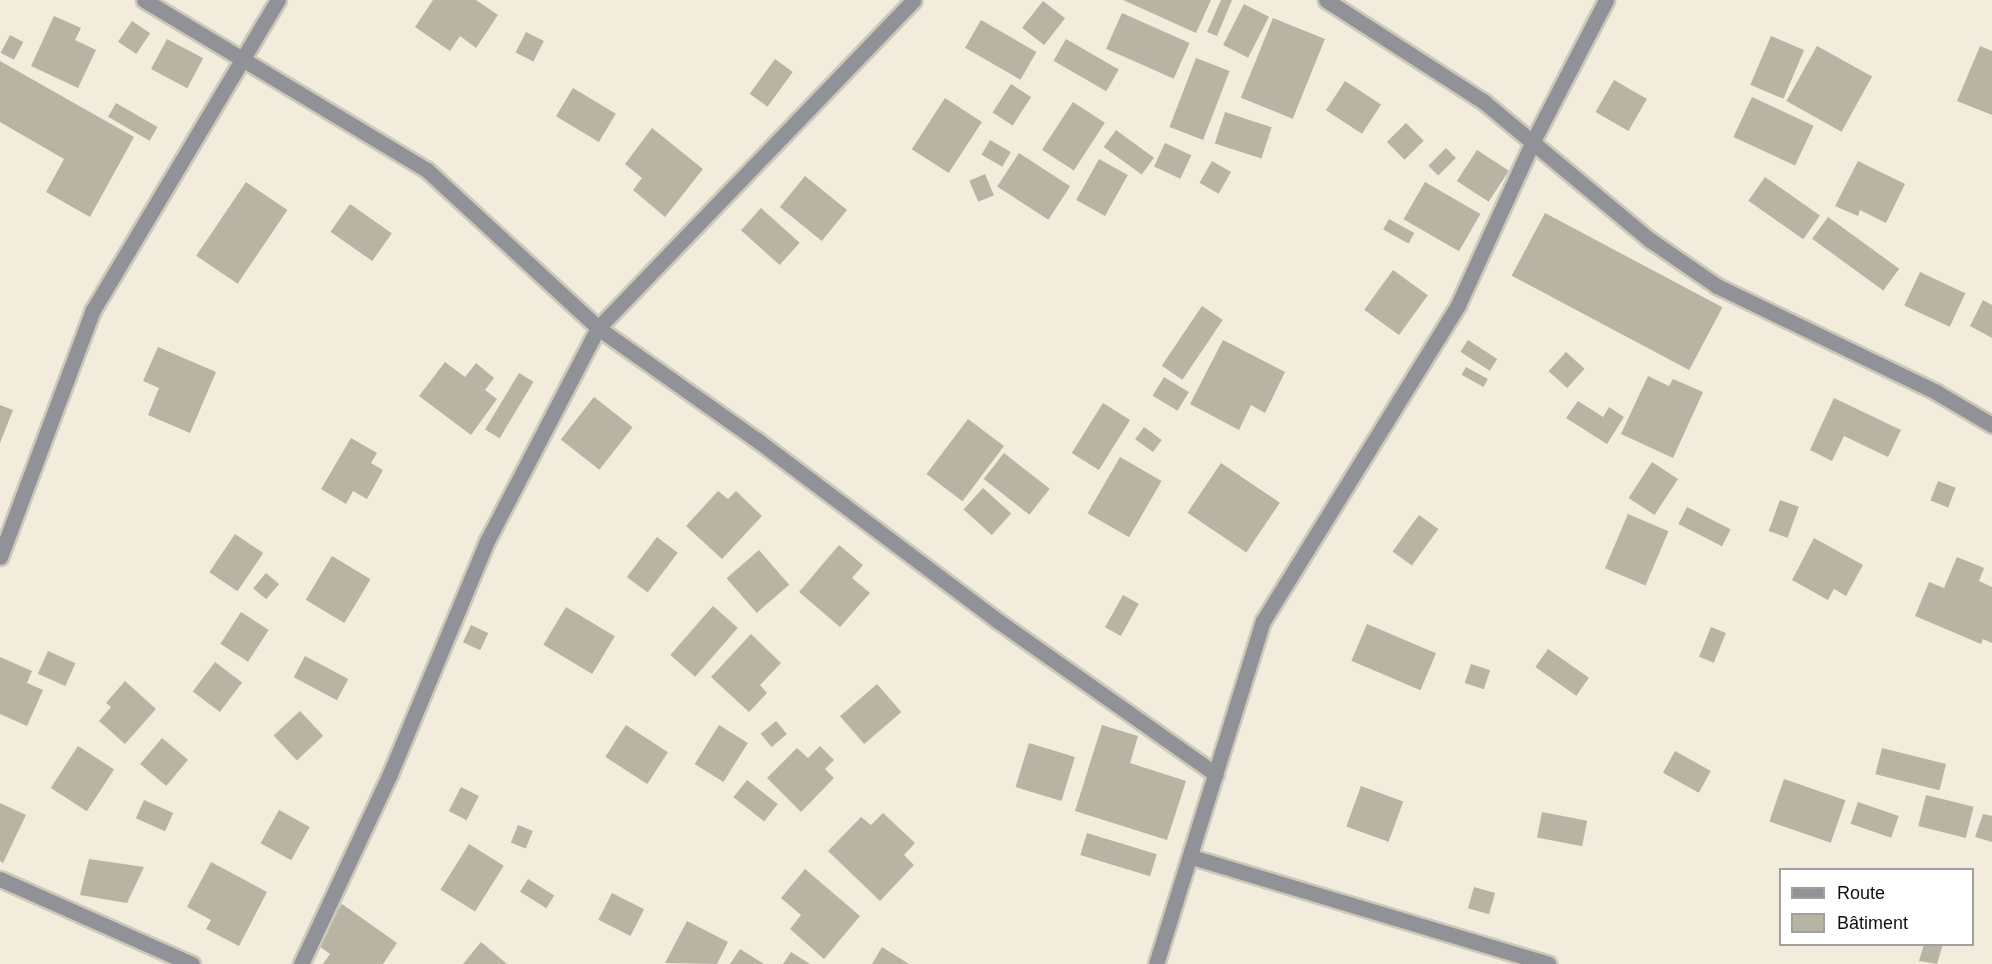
<!DOCTYPE html>
<html>
<head>
<meta charset="utf-8">
<style>
  body { margin:0 }
  #map { position:relative; width:1992px; height:964px; overflow:hidden; background:#f1ecdb; font-family:Helvetica,sans-serif }
  div>[style] { position:absolute }
  .building>* { inset:0; background:#b8b4a4; transform-origin:0 0 }
  .roads { filter:drop-shadow(2px 0 #cdc9ba) drop-shadow(-2px 0 #cdc9ba) drop-shadow(0 2px #cdc9ba) drop-shadow(0 -2px #cdc9ba) }
  .street>* { height:15px; margin:-7.5px; padding:0 7.5px; transform-origin:7.5px; border-radius:7.5px; background:#919198 }
  span { translate:-50% -50%; white-space:nowrap; text-align:center; line-height:1.15; -webkit-text-stroke:4.5px #fff; paint-order:stroke }
  .legend { position:absolute; left:1779px; top:868px; width:195px; height:78px; box-sizing:border-box; background:#fff; border:2px solid #a1a09d; margin:0; padding:8px 10px; list-style:none; font-size:18px; color:#13110b }
  .legend li { display:flex; align-items:center; gap:12px; height:30px }
  .legend b { width:30px; border:2px solid #a1a09d }
</style>
</head>
<body>
<div id="map">
  <div class="building">
    <i style="clip-path:polygon(433px 0,476px 0,498px 15px,476px 48px,460px 36px,450px 51px,415px 27px)"></i>
    <i style="clip-path:polygon(1123px 0,1211px 0,1196px 33px)"></i>
    <i style="clip-path:polygon(1221px 0,1232px 0,1217px 36px,1207px 32px)"></i>
    <i style="left:1043px;top:1px;width:28px;height:34px;rotate:38deg"></i>
    <i style="left:1244px;top:4px;width:28px;height:46px;rotate:27deg"></i>
    <i style="left:1122px;top:13px;width:74px;height:39px;rotate:24deg"></i>
    <i style="clip-path:polygon(54px 16px,81px 28px,75px 40px,96px 50px,78px 88px,31px 66px)"></i>
    <i style="left:1273px;top:18px;width:56px;height:86px;rotate:22deg"></i>
    <i style="left:981px;top:20px;width:64px;height:32px;rotate:30deg"></i>
    <i style="left:132px;top:21px;width:22px;height:25px;rotate:34deg"></i>
    <i style="left:526px;top:32px;width:20px;height:23px;rotate:27deg"></i>
    <i style="left:10px;top:35px;width:15px;height:20px;rotate:28deg"></i>
    <i style="left:1771px;top:36px;width:36px;height:53px;rotate:23deg"></i>
    <i style="left:167px;top:39px;width:41px;height:34px;rotate:28deg"></i>
    <i style="left:1066px;top:39px;width:61px;height:25px;rotate:30deg"></i>
    <i style="left:1817px;top:46px;width:63px;height:63px;rotate:29deg"></i>
    <i style="clip-path:polygon(1980px 46px,1992px 51px,1992px 115px,1957px 101px)"></i>
    <i style="left:1196px;top:58px;width:36px;height:74px;rotate:21deg"></i>
    <i style="left:775px;top:59px;width:22px;height:43px;rotate:36deg"></i>
    <i style="clip-path:polygon(0 61px,134px 137px,90px 217px,46px 192px,64px 159px,0 122px)"></i>
    <i style="left:1614px;top:80px;width:38px;height:37px;rotate:30deg"></i>
    <i style="left:1345px;top:81px;width:43px;height:35px;rotate:33deg"></i>
    <i style="left:1011px;top:84px;width:24px;height:34px;rotate:33deg"></i>
    <i style="left:573px;top:88px;width:50px;height:33px;rotate:31deg"></i>
    <i style="left:1752px;top:97px;width:68px;height:44px;rotate:25deg"></i>
    <i style="left:945px;top:98px;width:44px;height:61px;rotate:33deg"></i>
    <i style="left:1073px;top:102px;width:38px;height:57px;rotate:33deg"></i>
    <i style="left:116px;top:103px;width:48px;height:16px;rotate:30deg"></i>
    <i style="left:1225px;top:112px;width:49px;height:33px;rotate:18deg"></i>
    <i style="left:1406px;top:123px;width:25px;height:27px;rotate:45deg"></i>
    <i style="clip-path:polygon(652px 128px,703px 169px,665px 217px,633px 190px,642px 178px,625px 164px)"></i>
    <i style="left:1116px;top:130px;width:47px;height:21px;rotate:36deg"></i>
    <i style="left:990px;top:140px;width:24px;height:17px;rotate:30deg"></i>
    <i style="left:1165px;top:143px;width:29px;height:26px;rotate:25deg"></i>
    <i style="left:1446px;top:148px;width:14px;height:25px;rotate:45deg"></i>
    <i style="left:1477px;top:150px;width:38px;height:37px;rotate:33deg"></i>
    <i style="left:1019px;top:153px;width:61px;height:40px;rotate:33deg"></i>
    <i style="left:1099px;top:159px;width:33px;height:47px;rotate:29deg"></i>
    <i style="left:1212px;top:161px;width:22px;height:25px;rotate:30deg"></i>
    <i style="clip-path:polygon(1858px 161px,1905px 184px,1886px 223px,1860px 210px,1858px 216px,1835px 206px)"></i>
    <i style="left:985px;top:174px;width:23px;height:17px;rotate:67deg"></i>
    <i style="left:805px;top:176px;width:54px;height:40px;rotate:39deg"></i>
    <i style="left:1765px;top:177px;width:67px;height:29px;rotate:35deg"></i>
    <i style="left:246px;top:182px;width:50px;height:89px;rotate:34deg"></i>
    <i style="left:1425px;top:182px;width:64px;height:43px;rotate:30deg"></i>
    <i style="left:350px;top:204px;width:51px;height:34px;rotate:35deg"></i>
    <i style="left:761px;top:208px;width:52px;height:30px;rotate:42deg"></i>
    <i style="left:1545px;top:213px;width:201px;height:71px;rotate:28deg"></i>
    <i style="left:1828px;top:217px;width:88px;height:27px;rotate:36deg"></i>
    <i style="left:1389px;top:219px;width:29px;height:12px;rotate:29deg"></i>
    <i style="left:1393px;top:270px;width:43px;height:49px;rotate:36deg"></i>
    <i style="left:1920px;top:272px;width:50px;height:37px;rotate:25deg"></i>
    <i style="clip-path:polygon(1983px 300px,1992px 305px,1992px 338px,1970px 326px)"></i>
    <i style="left:1202px;top:306px;width:25px;height:72px;rotate:34deg"></i>
    <i style="clip-path:polygon(1223px 340px,1285px 372px,1265px 413px,1251px 405px,1239px 430px,1190px 404px)"></i>
    <i style="left:1468px;top:340px;width:35px;height:14px;rotate:33deg"></i>
    <i style="clip-path:polygon(158px 347px,216px 372px,190px 433px,148px 415px,159px 388px,143px 381px)"></i>
    <i style="left:1566px;top:352px;width:25px;height:26px;rotate:42deg"></i>
    <i style="clip-path:polygon(445px 362px,465px 377px,476px 363px,494px 378px,485px 390px,497px 399px,471px 435px,419px 396px)"></i>
    <i style="left:1466px;top:367px;width:25px;height:9px;rotate:29deg"></i>
    <i style="left:519px;top:373px;width:17px;height:66px;rotate:31deg"></i>
    <i style="clip-path:polygon(1648px 376px,1669px 386px,1673px 379px,1703px 392px,1673px 458px,1621px 434px)"></i>
    <i style="left:1164px;top:377px;width:29px;height:22px;rotate:31deg"></i>
    <i style="left:594px;top:397px;width:49px;height:54px;rotate:38deg"></i>
    <i style="clip-path:polygon(1834px 398px,1901px 430px,1888px 457px,1844px 436px,1832px 461px,1810px 450px)"></i>
    <i style="clip-path:polygon(1578px 401px,1603px 417px,1609px 407px,1624px 417px,1607px 444px,1566px 418px)"></i>
    <i style="left:1103px;top:403px;width:32px;height:59px;rotate:32deg"></i>
    <i style="clip-path:polygon(0 405px,13px 410px,0 443px)"></i>
    <i style="left:968px;top:419px;width:45px;height:69px;rotate:37deg"></i>
    <i style="left:1144px;top:427px;width:22px;height:15px;rotate:36deg"></i>
    <i style="clip-path:polygon(351px 438px,377px 453px,371px 463px,383px 470px,367px 499px,353px 491px,346px 504px,321px 489px)"></i>
    <i style="left:1004px;top:453px;width:58px;height:33px;rotate:38deg"></i>
    <i style="left:1120px;top:457px;width:48px;height:65px;rotate:30deg"></i>
    <i style="left:1652px;top:462px;width:31px;height:43px;rotate:33deg"></i>
    <i style="left:1221px;top:463px;width:71px;height:60px;rotate:34deg"></i>
    <i style="left:1938px;top:481px;width:19px;height:21px;rotate:21deg"></i>
    <i style="left:983px;top:488px;width:38px;height:29px;rotate:42deg"></i>
    <i style="clip-path:polygon(718px 491px,728px 499px,736px 491px,762px 516px,722px 559px,686px 526px)"></i>
    <i style="left:1780px;top:500px;width:20px;height:33px;rotate:20deg"></i>
    <i style="left:1687px;top:507px;width:49px;height:19px;rotate:27deg"></i>
    <i style="left:1628px;top:514px;width:44px;height:59px;rotate:23deg"></i>
    <i style="left:1419px;top:515px;width:24px;height:45px;rotate:36deg"></i>
    <i style="left:235px;top:534px;width:34px;height:46px;rotate:34deg"></i>
    <i style="left:657px;top:537px;width:26px;height:50px;rotate:37deg"></i>
    <i style="clip-path:polygon(1814px 538px,1863px 565px,1846px 596px,1834px 589px,1828px 600px,1792px 580px)"></i>
    <i style="clip-path:polygon(839px 545px,863px 565px,852px 578px,870px 593px,840px 627px,799px 592px)"></i>
    <i style="left:759px;top:550px;width:46px;height:43px;rotate:49deg"></i>
    <i style="left:332px;top:556px;width:45px;height:51px;rotate:31deg"></i>
    <i style="clip-path:polygon(1957px 557px,1984px 568px,1979px 581px,1992px 587px,1992px 643px,1983px 639px,1981px 644px,1915px 616px,1929px 582px,1944px 588px)"></i>
    <i style="left:266px;top:573px;width:17px;height:20px;rotate:40deg"></i>
    <i style="left:1123px;top:595px;width:18px;height:37px;rotate:29deg"></i>
    <i style="left:713px;top:606px;width:33px;height:65px;rotate:41deg"></i>
    <i style="left:566px;top:607px;width:57px;height:44px;rotate:31deg"></i>
    <i style="left:241px;top:612px;width:33px;height:38px;rotate:33deg"></i>
    <i style="left:1367px;top:624px;width:75px;height:40px;rotate:23deg"></i>
    <i style="left:471px;top:625px;width:19px;height:19px;rotate:25deg"></i>
    <i style="left:1711px;top:627px;width:16px;height:32px;rotate:22deg"></i>
    <i style="clip-path:polygon(751px 634px,781px 663px,760px 685px,767px 693px,749px 712px,711px 677px)"></i>
    <i style="left:1548px;top:649px;width:50px;height:22px;rotate:35deg"></i>
    <i style="left:48px;top:651px;width:30px;height:25px;rotate:24deg"></i>
    <i style="left:305px;top:656px;width:49px;height:24px;rotate:28deg"></i>
    <i style="clip-path:polygon(0 657px,32px 671px,27px 683px,43px 690px,27px 726px,0 714px)"></i>
    <i style="left:215px;top:662px;width:34px;height:37px;rotate:37deg"></i>
    <i style="left:1471px;top:664px;width:20px;height:20px;rotate:18deg"></i>
    <i style="clip-path:polygon(125px 681px,156px 709px,125px 744px,99px 721px,111px 707px,106px 703px)"></i>
    <i style="left:877px;top:684px;width:37px;height:49px;rotate:49deg"></i>
    <i style="left:300px;top:711px;width:34px;height:36px;rotate:47deg"></i>
    <i style="left:776px;top:721px;width:17px;height:20px;rotate:50deg"></i>
    <i style="left:626px;top:725px;width:50px;height:38px;rotate:33deg"></i>
    <i style="left:719px;top:725px;width:34px;height:46px;rotate:32deg"></i>
    <i style="clip-path:polygon(1102px 725px,1138px 736px,1130px 763px,1186px 781px,1167px 840px,1075px 811px)"></i>
    <i style="left:162px;top:738px;width:34px;height:34px;rotate:40deg"></i>
    <i style="left:1029px;top:743px;width:48px;height:46px;rotate:17deg"></i>
    <i style="left:78px;top:746px;width:43px;height:50px;rotate:33deg"></i>
    <i style="clip-path:polygon(820px 746px,834px 760px,825px 769px,834px 778px,801px 812px,767px 778px,797px 748px,808px 758px)"></i>
    <i style="left:1882px;top:748px;width:66px;height:27px;rotate:14deg"></i>
    <i style="left:1675px;top:751px;width:41px;height:25px;rotate:29deg"></i>
    <i style="left:1784px;top:779px;width:65px;height:45px;rotate:19deg"></i>
    <i style="left:747px;top:780px;width:39px;height:22px;rotate:38deg"></i>
    <i style="left:1361px;top:786px;width:45px;height:43px;rotate:20deg"></i>
    <i style="left:461px;top:787px;width:20px;height:27px;rotate:27deg"></i>
    <i style="left:1926px;top:795px;width:49px;height:32px;rotate:14deg"></i>
    <i style="left:144px;top:800px;width:32px;height:20px;rotate:24deg"></i>
    <i style="left:1858px;top:802px;width:43px;height:23px;rotate:19deg"></i>
    <i style="clip-path:polygon(0 803px,26px 815px,3px 863px,0 861px)"></i>
    <i style="left:279px;top:810px;width:35px;height:38px;rotate:29deg"></i>
    <i style="left:1542px;top:812px;width:46px;height:26px;rotate:11deg"></i>
    <i style="clip-path:polygon(883px 813px,915px 843px,904px 855px,914px 865px,880px 901px,828px 851px,861px 817px,871px 825px)"></i>
    <i style="clip-path:polygon(1983px 814px,1992px 816px,1992px 842px,1975px 837px)"></i>
    <i style="left:518px;top:825px;width:16px;height:19px;rotate:22deg"></i>
    <i style="left:1087px;top:833px;width:73px;height:23px;rotate:17deg"></i>
    <i style="left:469px;top:844px;width:41px;height:54px;rotate:32deg"></i>
    <i style="clip-path:polygon(89px 859px,144px 867px,127px 903px,80px 895px)"></i>
    <i style="clip-path:polygon(211px 862px,267px 892px,239px 946px,206px 929px,211px 920px,187px 907px)"></i>
    <i style="clip-path:polygon(805px 869px,860px 916px,824px 959px,790px 929px,801px 915px,781px 898px)"></i>
    <i style="left:528px;top:879px;width:31px;height:15px;rotate:32deg"></i>
    <i style="left:1474px;top:887px;width:22px;height:22px;rotate:16deg"></i>
    <i style="left:612px;top:893px;width:36px;height:30px;rotate:27deg"></i>
    <i style="clip-path:polygon(342px 904px,397px 943px,383px 964px,323px 964px,330px 954px,315px 943px)"></i>
    <i style="clip-path:polygon(687px 921px,728px 942px,717px 964px,665px 963px)"></i>
    <i style="clip-path:polygon(481px 942px,507px 964px,463px 964px)"></i>
    <i style="clip-path:polygon(1924px 944px,1943px 944px,1937px 964px,1919px 961px)"></i>
    <i style="clip-path:polygon(882px 947px,909px 964px,872px 964px)"></i>
    <i style="clip-path:polygon(740px 949px,764px 964px,730px 964px)"></i>
    <i style="clip-path:polygon(791px 952px,810px 964px,783px 964px)"></i>
  </div>
  <div class="roads">
    <div class="street">
      <i style="left:144px;top:0;width:330px;rotate:31deg"></i>
      <i style="left:427px;top:170px;width:233px;rotate:42.7deg"></i>
      <i style="left:598px;top:328px;width:194px;rotate:35.2deg"></i>
      <i style="left:757px;top:440px;width:301px;rotate:36.9deg"></i>
      <i style="left:998px;top:621px;width:266px;rotate:35.1deg"></i>
      <i style="left:1326px;top:0;width:187px;rotate:32.8deg"></i>
      <i style="left:1483px;top:101px;width:217px;rotate:39.8deg"></i>
      <i style="left:1650px;top:240px;width:81px;rotate:34.5deg"></i>
      <i style="left:1717px;top:286px;width:243px;rotate:25.8deg"></i>
      <i style="left:1936px;top:392px;width:65px;rotate:30.5deg"></i>
      <i style="left:0;top:557px;width:264px;rotate:-69.4deg"></i>
      <i style="left:93px;top:310px;width:361px;rotate:-59.2deg"></i>
      <i style="left:1192px;top:857px;width:372px;rotate:16.7deg"></i>
      <i style="left:0;top:879px;width:210px;rotate:23.9deg"></i>
      <i style="left:301px;top:964px;width:210px;rotate:-64.9deg"></i>
      <i style="left:390px;top:774px;width:252px;rotate:-67.4deg"></i>
      <i style="left:487px;top:541px;width:240px;rotate:-62.5deg"></i>
      <i style="left:598px;top:328px;width:455px;rotate:-46.1deg"></i>
      <i style="left:1156px;top:964px;width:359px;rotate:-72.7deg"></i>
      <i style="left:1263px;top:621px;width:371px;rotate:-58.3deg"></i>
      <i style="left:1458px;top:305px;width:178px;rotate:-65.4deg"></i>
      <i style="left:1532px;top:143px;width:161px;rotate:-62.6deg"></i>
    </div>
  </div>
  <ul class="legend">
  <li><b style="height:8px;background:#919198"></b>Route</li>
  <li><b style="height:16px;background:#b8b4a4"></b>Bâtiment</li>
  </ul>
</div>
</body>
</html>
